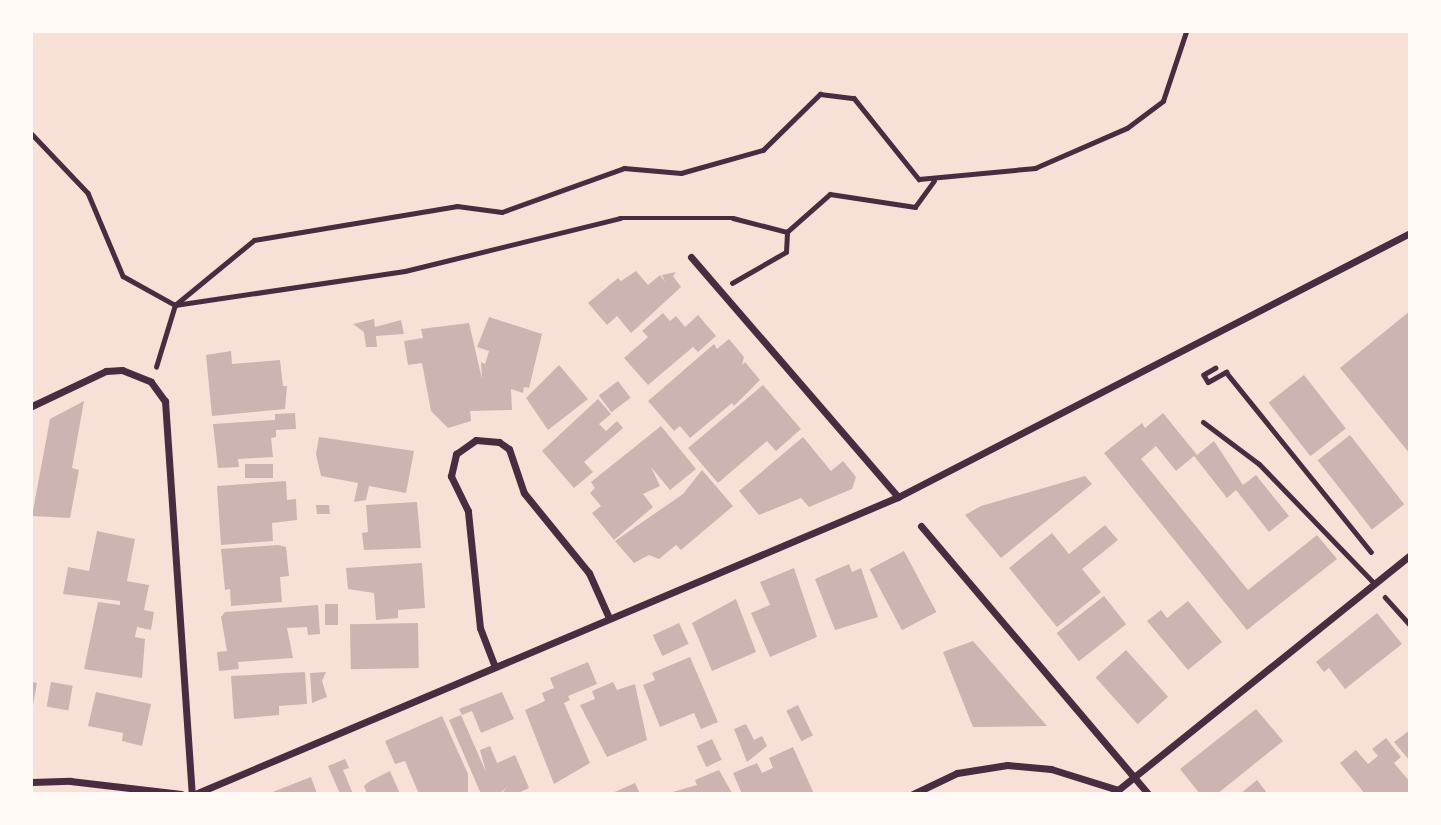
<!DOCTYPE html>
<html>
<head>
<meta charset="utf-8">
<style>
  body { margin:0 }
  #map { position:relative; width:1441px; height:825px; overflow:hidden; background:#f7e1d7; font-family:Jost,sans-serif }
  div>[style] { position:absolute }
  .building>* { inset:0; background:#ccb4b1; transform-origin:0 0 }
  .path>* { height:4.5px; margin:-2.25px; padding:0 2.25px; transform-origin:2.25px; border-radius:2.25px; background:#4a2c40 }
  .service>* { height:5px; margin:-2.5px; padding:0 2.5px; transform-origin:2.5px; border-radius:2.5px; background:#4a2c40 }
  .minor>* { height:7px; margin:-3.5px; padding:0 3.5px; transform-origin:3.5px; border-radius:3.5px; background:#4a2c40 }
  span { translate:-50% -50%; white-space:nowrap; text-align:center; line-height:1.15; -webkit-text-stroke:7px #fffaf5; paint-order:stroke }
  .frame { position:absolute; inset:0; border:33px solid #fffaf5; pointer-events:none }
</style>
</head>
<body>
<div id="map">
  <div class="building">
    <i style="clip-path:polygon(636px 271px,648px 285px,660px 275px,665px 282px,662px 275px,676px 272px,673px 276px,681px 287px,631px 333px,617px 316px,607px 325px,588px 303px,618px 278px,621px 281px)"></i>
    <i style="clip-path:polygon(1410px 311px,1410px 454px,1340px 368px)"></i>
    <i style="clip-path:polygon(663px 313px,670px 321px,676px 316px,685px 327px,698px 315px,716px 336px,698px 352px,693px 347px,648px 385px,624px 358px,648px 337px,642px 331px)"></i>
    <i style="clip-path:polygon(489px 317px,542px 334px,529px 388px,524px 387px,523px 393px,511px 389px,512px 410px,470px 411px,471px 421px,448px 428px,431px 411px,422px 363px,408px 365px,404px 341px,423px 338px,421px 329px,469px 323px,482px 379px,481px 362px,485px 364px,489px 351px,477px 347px)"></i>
    <i style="clip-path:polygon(374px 319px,375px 327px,401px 320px,404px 334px,376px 336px,377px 347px,366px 347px,364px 332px,353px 324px)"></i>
    <i style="clip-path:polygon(729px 339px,744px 357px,742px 365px,745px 362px,760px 380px,734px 406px,732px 403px,690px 438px,680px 426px,674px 431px,648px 401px,714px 344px,717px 349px)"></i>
    <i style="clip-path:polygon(231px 351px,232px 364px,280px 360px,283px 386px,287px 386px,285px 409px,212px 416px,206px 355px)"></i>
    <i style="clip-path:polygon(559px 365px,588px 399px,548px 430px,526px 398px)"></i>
    <i style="left:1304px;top:375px;width:68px;height:45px;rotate:52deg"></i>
    <i style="left:618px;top:381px;width:21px;height:24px;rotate:53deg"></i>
    <i style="clip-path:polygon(763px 385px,801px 429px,776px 451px,767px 441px,718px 483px,688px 448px)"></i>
    <i style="clip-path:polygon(598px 399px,611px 414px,599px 424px,606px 431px,617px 421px,623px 428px,584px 462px,593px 472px,574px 488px,542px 451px)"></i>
    <i style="clip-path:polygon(84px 401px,72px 468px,79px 470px,70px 518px,32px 516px,50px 419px)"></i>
    <i style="clip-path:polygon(295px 413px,296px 429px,276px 430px,276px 437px,271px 438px,273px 457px,238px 459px,239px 467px,218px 468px,213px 424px,275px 420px,275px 414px)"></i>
    <i style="clip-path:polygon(1163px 413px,1197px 455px,1214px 441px,1243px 485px,1256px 475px,1289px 516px,1269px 532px,1236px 490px,1227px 498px,1194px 456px,1176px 471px,1156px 446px,1141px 459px,1248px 590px,1317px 535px,1337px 559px,1247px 630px,1104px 453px,1142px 423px,1145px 428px)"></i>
    <i style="clip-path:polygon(661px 426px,696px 469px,670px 490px,651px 467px,660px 486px,643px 494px,653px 507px,614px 540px,592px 513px,601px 506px,590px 493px,595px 488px,591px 482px)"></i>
    <i style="left:1350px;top:435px;width:88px;height:41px;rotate:52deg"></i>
    <i style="clip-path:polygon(319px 437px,414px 451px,406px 493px,369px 486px,366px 500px,354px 502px,358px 483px,321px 476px,316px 454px)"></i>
    <i style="clip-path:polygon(803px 437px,831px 471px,843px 461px,856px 477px,852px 489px,809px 507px,801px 498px,759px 515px,739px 491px)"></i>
    <i style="left:273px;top:464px;width:14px;height:28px;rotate:90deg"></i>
    <i style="clip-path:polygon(702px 470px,733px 506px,681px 550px,676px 545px,659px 559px,649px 555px,634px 563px,615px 541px,683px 494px)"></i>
    <i style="clip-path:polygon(1085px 476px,1092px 484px,1001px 558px,965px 515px,981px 506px)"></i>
    <i style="clip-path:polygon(286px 481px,287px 500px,296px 499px,297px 520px,272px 523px,273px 541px,221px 545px,217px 486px)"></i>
    <i style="clip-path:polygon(417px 502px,421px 548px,364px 550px,362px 533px,368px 532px,366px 505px)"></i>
    <i style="clip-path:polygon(316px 505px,329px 505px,330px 514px,317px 514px)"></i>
    <i style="clip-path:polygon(1105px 525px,1118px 540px,1082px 569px,1101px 592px,1057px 627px,1009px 568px,1052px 533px,1069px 554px)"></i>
    <i style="clip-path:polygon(97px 531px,135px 539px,127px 581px,149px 585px,144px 610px,154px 612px,151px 630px,137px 627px,135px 637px,145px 639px,142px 678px,84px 669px,98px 602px,120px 605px,120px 601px,63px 594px,68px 567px,89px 571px)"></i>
    <i style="clip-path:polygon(278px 545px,286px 547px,289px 576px,280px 577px,282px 602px,231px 606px,230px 589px,225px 590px,221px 549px)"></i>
    <i style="left:904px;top:551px;width:69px;height:39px;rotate:62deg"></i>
    <i style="clip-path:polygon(422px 563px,425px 608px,398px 610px,398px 618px,376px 620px,374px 593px,348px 589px,346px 568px)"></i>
    <i style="clip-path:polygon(849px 564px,852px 572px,861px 568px,878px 617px,835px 630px,815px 579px)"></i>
    <i style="clip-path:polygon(794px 568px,817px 637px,770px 657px,751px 613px,770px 605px,760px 582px)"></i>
    <i style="left:1104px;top:596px;width:36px;height:60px;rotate:52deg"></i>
    <i style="clip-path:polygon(736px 599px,756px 652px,712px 671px,692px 623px)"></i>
    <i style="clip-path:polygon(1188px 601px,1222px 642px,1188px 670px,1147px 621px,1161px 610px,1167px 618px)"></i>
    <i style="left:338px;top:604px;width:21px;height:13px;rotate:90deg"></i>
    <i style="clip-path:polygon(318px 605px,320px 634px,308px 635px,307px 627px,287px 628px,293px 658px,238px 662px,239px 669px,219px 671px,217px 652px,227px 651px,221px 617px,225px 612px)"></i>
    <i style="clip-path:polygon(1377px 613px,1402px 644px,1345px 689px,1329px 668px,1324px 672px,1316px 662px)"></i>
    <i style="left:418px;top:623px;width:45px;height:68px;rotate:89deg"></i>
    <i style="left:679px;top:623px;width:23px;height:29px;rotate:65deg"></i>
    <i style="clip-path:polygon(973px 641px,1047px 726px,973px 727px,943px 652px)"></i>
    <i style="left:1126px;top:650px;width:63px;height:41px;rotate:48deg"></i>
    <i style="clip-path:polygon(690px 657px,718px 722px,701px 729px,694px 713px,660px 727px,643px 685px,655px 680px,652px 673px)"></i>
    <i style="clip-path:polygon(588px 662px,597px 684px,568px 696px,570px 700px,564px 703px,590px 763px,554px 784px,525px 710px,545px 701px,542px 693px,554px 688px,550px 678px)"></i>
    <i style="clip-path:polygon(305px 672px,307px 704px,279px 706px,279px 715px,234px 719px,231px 676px)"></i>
    <i style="clip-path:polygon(326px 672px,322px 681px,327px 697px,312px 703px,310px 673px)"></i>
    <i style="clip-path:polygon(32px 682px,37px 683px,33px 705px,32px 705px)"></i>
    <i style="left:51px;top:682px;width:22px;height:25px;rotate:10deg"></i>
    <i style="clip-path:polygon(613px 682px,617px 690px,635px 684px,647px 740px,607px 757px,580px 705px,595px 699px,592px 691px)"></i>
    <i style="clip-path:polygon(96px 692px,151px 704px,142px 746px,122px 741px,123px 733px,88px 726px)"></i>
    <i style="clip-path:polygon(502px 692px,514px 719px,481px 733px,472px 711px,462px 715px,459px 709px)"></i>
    <i style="left:798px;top:705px;width:34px;height:13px;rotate:64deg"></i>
    <i style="clip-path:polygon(1256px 709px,1283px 741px,1217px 794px,1200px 794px,1180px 769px)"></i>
    <i style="clip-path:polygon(461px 715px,486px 772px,480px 750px,490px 746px,497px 763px,515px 755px,529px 788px,516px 794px,501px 794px,508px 786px,499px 794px,481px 794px,449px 720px)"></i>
    <i style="clip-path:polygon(442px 716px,468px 774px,468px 794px,419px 794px,405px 761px,395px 764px,385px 741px)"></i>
    <i style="clip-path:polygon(746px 724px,754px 740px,762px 736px,767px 746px,747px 762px,734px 729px)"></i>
    <i style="clip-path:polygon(1410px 730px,1410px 761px,1394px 742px)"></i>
    <i style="clip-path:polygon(1386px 738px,1401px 757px,1394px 763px,1410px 782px,1410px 794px,1365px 794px,1340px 763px,1356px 750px,1368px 764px,1378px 756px,1372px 749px)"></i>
    <i style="left:712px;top:739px;width:23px;height:17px;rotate:65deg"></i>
    <i style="clip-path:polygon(793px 747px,814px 794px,742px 794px,733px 773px,757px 763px,762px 773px,773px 768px,769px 758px)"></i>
    <i style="clip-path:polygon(345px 759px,349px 768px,343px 770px,353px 794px,340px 794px,328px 766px)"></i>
    <i style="clip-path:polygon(719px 770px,732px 793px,669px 793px,697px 785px,695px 780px)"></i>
    <i style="clip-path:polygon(390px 771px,400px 794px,367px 794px,364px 786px,370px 781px)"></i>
    <i style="clip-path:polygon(311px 777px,317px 794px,270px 794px,270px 793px)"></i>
    <i style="clip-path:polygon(1257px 780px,1268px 794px,1240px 794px)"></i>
    <i style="clip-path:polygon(635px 783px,640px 794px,610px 794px)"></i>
  </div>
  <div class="path">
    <i style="left:32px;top:134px;width:81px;rotate:46.5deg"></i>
    <i style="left:88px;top:193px;width:90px;rotate:67.1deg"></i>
    <i style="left:123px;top:276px;width:60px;rotate:29.1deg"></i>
    <i style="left:175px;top:305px;width:232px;rotate:-8.4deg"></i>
    <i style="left:405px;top:271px;width:221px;rotate:-13.8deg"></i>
    <i style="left:620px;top:218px;width:113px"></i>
    <i style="left:733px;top:218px;width:56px;rotate:14.5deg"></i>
    <i style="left:732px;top:283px;width:62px;rotate:-29.9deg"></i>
    <i style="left:786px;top:252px;width:20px;rotate:-87deg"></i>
    <i style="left:787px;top:232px;width:57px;rotate:-41.5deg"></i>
    <i style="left:830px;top:194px;width:86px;rotate:8.7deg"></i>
    <i style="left:915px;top:207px;width:32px;rotate:-54deg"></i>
    <i style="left:156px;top:367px;width:65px;rotate:-73deg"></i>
    <i style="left:175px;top:305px;width:102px;rotate:-39.4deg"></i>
    <i style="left:254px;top:240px;width:206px;rotate:-9.5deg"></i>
    <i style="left:457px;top:206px;width:45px;rotate:7.6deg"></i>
    <i style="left:502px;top:212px;width:130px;rotate:-19.8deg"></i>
    <i style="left:624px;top:168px;width:57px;rotate:5deg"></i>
    <i style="left:681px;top:173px;width:85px;rotate:-15.7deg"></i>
    <i style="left:763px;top:150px;width:80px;rotate:-44.5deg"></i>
    <i style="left:820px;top:94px;width:34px;rotate:7deg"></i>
    <i style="left:854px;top:98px;width:104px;rotate:51.3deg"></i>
    <i style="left:919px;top:179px;width:117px;rotate:-5.4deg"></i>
    <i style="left:1035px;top:168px;width:100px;rotate:-23.5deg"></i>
    <i style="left:1127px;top:128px;width:45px;rotate:-36.9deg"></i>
    <i style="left:1163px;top:101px;width:73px;rotate:-71.6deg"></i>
    <i style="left:1216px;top:368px;width:14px;rotate:150deg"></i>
    <i style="left:1204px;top:375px;width:8px;rotate:60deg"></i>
    <i style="left:1208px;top:382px;width:21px;rotate:-29deg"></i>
    <i style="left:1226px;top:372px;width:231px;rotate:51.1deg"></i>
    <i style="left:1385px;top:597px;width:38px;rotate:48deg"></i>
  </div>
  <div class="service">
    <i style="left:1203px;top:422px;width:70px;rotate:36.9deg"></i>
    <i style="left:1259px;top:464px;width:165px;rotate:46deg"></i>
  </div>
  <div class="minor">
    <i style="left:691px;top:257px;width:317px;rotate:49.2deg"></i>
    <i style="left:32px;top:406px;width:82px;rotate:-25.3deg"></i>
    <i style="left:106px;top:371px;width:16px;rotate:-4deg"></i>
    <i style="left:122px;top:370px;width:31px;rotate:22deg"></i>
    <i style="left:151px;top:382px;width:24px;rotate:54deg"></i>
    <i style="left:165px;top:401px;width:394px;rotate:86.1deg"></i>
    <i style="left:921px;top:526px;width:351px;rotate:49.7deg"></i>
    <i style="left:495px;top:667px;width:42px;rotate:-111deg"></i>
    <i style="left:480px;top:628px;width:118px;rotate:-95.9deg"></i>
    <i style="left:468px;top:511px;width:39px;rotate:-116deg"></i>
    <i style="left:451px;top:476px;width:23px;rotate:-77deg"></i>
    <i style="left:456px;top:454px;width:24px;rotate:-35deg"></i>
    <i style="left:476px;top:440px;width:23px;rotate:5deg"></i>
    <i style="left:499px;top:442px;width:12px;rotate:35deg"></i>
    <i style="left:509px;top:449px;width:46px;rotate:71.2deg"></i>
    <i style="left:524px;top:493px;width:103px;rotate:50.9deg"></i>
    <i style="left:589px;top:573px;width:49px;rotate:66deg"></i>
    <i style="left:32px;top:782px;width:38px;rotate:-2deg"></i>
    <i style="left:70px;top:781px;width:112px;rotate:6.7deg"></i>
    <i style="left:195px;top:794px;width:763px;rotate:-22.9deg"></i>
    <i style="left:898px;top:497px;width:576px;rotate:-27.28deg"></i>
    <i style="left:913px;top:794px;width:49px;rotate:-25.5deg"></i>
    <i style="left:957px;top:773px;width:51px;rotate:-9.1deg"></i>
    <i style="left:1007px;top:765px;width:44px;rotate:5.2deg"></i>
    <i style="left:1051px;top:769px;width:70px;rotate:17.4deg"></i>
    <i style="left:1113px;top:794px;width:381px;rotate:-38.8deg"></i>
  </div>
  <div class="frame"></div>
</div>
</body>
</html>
